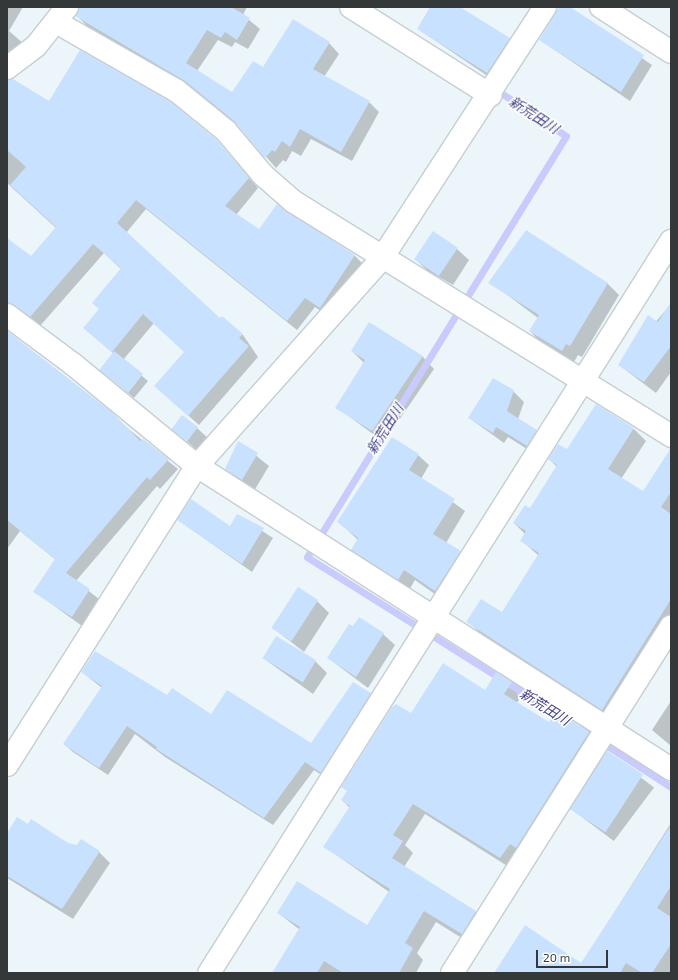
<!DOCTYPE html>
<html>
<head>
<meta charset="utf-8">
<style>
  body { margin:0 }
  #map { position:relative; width:678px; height:980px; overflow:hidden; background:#ecf6fa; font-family:"Exo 2","Noto Sans JP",sans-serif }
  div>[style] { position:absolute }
  .shadow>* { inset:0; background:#0003; transform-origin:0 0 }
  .stream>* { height:7px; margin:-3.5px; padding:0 3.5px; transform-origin:3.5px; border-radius:3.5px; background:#c8cbfb }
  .building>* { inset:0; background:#c8e1ff; transform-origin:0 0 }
  .roads { filter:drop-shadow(1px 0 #c5ced2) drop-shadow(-1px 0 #c5ced2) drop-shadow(0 1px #c5ced2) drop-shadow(0 -1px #c5ced2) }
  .minor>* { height:22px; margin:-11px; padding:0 11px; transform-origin:11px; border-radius:11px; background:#fff }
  span { translate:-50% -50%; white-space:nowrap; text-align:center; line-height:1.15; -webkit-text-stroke:3px #fff; paint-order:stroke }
  .water-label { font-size:14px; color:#444388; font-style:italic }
  .frame { position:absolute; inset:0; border:8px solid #343839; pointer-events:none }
  .scale { position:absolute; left:536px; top:950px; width:72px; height:18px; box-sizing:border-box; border:2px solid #343839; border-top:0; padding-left:5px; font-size:12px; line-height:14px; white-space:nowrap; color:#343839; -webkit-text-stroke:3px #fff; paint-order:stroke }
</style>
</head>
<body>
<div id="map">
  <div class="shadow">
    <i style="clip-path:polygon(7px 7px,23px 7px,9px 31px,24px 44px,7px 55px)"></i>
    <i style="clip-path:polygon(79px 7px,247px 7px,243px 15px,260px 29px,248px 49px,235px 42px,232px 47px,218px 40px,197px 71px,233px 94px,263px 69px,329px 43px,339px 54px,324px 77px,369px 102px,379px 112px,352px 161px,311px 139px,301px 156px,292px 151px,286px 162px,283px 160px,276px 168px,240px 127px,196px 91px,89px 28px,78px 17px)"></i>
    <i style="clip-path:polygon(432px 7px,458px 7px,520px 49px,498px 83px,418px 29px)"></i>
    <i style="clip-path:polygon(560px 7px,568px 7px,652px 65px,630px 101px,540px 40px)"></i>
    <i style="clip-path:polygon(7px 92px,217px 141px,258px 188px,236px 215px,259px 230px,354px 255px,364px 265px,330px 317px,315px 307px,297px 330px,146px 209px,126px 233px,220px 320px,222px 317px,243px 335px,258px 357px,199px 425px,155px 386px,185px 352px,154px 323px,123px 360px,148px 381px,134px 398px,101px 370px,114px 354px,84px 328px,100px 309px,121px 269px,104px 253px,40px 326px,19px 312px,7px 317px,7px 239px,31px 257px,56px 228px,7px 183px)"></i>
    <i style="clip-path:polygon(457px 249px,469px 260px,453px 285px,428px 271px,416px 260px)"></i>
    <i style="clip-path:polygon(490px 282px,607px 283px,619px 295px,582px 357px,578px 355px,574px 362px,541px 343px,530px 331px,538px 318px)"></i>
    <i style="clip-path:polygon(671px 304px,671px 372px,656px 393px,619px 365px)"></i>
    <i style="clip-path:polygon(370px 324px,423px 357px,434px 369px,384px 442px,336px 407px,364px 363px,352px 351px)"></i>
    <i style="clip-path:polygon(7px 331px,178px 469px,160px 489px,157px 486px,76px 581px,99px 599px,82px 626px,35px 592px,56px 560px,20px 531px,7px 549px)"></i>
    <i style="clip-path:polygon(513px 391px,524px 402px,518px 419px,547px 442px,538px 456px,508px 437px,504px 443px,469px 418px)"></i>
    <i style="clip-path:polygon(197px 428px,209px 439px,198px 451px,173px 429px)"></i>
    <i style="clip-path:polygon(634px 429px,646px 441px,621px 479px,643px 493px,671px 453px,671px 631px,615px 722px,480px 633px,468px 621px,502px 614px,539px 556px,521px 540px,525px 534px,514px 523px,530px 509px,557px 467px,549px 459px)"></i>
    <i style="clip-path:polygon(239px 442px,269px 466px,254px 491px,226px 469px)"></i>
    <i style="clip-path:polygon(418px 455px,429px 465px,421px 479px,465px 511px,446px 543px,471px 563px,446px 602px,415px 580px,409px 590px,363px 560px,352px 549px,358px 540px,339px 522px)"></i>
    <i style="clip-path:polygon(238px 515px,273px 538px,252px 572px,178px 520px,230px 527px)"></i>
    <i style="clip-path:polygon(317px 601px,329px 613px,304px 652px,273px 628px)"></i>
    <i style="clip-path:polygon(353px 628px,383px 634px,395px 645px,368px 688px,328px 658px)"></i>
    <i style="clip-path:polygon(263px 658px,315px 661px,327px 673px,313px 694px)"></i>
    <i style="clip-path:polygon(82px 672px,168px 696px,212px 716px,311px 744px,370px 694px,378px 702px,329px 780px,314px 770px,273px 825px,165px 757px,135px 734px,108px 775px,73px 752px,64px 744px,102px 688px)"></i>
    <i style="clip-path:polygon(511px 683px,522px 694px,517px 703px,549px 723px,589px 732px,600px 744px,512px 869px,425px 814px,405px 845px,413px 853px,404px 867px,476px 912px,487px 923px,473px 945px,436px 922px,417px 953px,423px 960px,416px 973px,273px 973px,300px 930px,278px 913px,367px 927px,389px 892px,325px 847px,350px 808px,342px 800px,412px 715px)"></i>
    <i style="clip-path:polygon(671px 701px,671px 746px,652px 730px)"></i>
    <i style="left:607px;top:752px;width:59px;height:67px;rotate:37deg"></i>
    <i style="clip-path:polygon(671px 823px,671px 970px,669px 973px,598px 973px,584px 960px)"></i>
    <i style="clip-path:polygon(28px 825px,68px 844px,99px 852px,110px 863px,73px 919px,7px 878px,7px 835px)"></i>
  </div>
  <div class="stream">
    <i style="left:495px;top:89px;width:85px;rotate:33.5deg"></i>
    <i style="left:566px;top:136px;width:494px;rotate:121.6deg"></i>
    <i style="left:307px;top:557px;width:301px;rotate:32.1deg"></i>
    <i style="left:581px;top:729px;width:107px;rotate:32.8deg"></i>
  </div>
  <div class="building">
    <i style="clip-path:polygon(79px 7px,231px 7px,250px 18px,237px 40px,225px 32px,221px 38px,207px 30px,186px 63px,232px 92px,253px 61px,263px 67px,293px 19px,330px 42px,313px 69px,370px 101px,341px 152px,300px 129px,290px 147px,282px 141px,275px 152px,272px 150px,265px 158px,234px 121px,185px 81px,75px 16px)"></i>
    <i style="clip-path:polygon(430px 7px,460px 7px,510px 38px,487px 73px,417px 29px)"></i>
    <i style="clip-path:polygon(559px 7px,570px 7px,644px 55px,621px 92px,539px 40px)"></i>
    <i style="clip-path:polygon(80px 50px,170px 101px,217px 140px,249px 178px,225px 206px,259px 229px,277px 204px,355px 255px,320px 308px,305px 298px,287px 321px,136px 200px,117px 223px,220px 318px,222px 316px,243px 334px,239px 338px,249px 346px,188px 416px,154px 386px,184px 352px,143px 314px,112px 352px,83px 328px,99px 309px,92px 303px,121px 268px,93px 244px,30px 317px,7px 303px,7px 238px,31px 256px,56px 227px,10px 185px,26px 167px,7px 150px,7px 80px,13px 79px,49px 101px)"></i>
    <i style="clip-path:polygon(526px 230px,608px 283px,570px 346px,566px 344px,562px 351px,529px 331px,539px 315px,488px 283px)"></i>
    <i style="left:433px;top:231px;width:30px;height:34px;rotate:34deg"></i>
    <i style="clip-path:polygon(671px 302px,671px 346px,644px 382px,618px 365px,648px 315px,658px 322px)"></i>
    <i style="clip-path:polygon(369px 322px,423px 356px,372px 431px,335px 408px,365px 360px,351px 351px)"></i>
    <i style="clip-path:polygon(7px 331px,113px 413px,140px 441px,143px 439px,169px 459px,150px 480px,147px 477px,66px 573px,90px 589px,72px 617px,33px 592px,55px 559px,7px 520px)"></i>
    <i style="left:114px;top:351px;width:37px;height:24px;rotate:38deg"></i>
    <i style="clip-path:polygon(493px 378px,514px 390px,507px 411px,537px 430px,527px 446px,496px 427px,493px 433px,468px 418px)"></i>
    <i style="clip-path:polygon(596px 404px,634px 428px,608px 469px,643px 491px,671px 448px,671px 492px,661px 507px,671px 514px,671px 599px,602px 710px,466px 622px,481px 599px,502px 612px,539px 553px,520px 541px,526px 531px,513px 523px,525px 505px,530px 508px,557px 465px,548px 459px,558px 444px,567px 449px)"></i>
    <i style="left:182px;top:415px;width:20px;height:18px;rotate:37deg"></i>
    <i style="clip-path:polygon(392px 437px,419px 454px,409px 470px,455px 499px,433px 534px,461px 551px,435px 591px,404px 570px,398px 580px,351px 550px,358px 538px,337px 522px)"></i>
    <i style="clip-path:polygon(238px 441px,258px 453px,242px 480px,225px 469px)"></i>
    <i style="clip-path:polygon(191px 499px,230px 526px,237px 514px,264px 528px,242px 564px,177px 520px)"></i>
    <i style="left:298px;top:587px;width:24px;height:49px;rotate:33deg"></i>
    <i style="clip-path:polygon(359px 617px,384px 633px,356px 677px,327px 658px,349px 624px,353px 626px)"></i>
    <i style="left:276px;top:636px;width:47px;height:26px;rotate:31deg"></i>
    <i style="clip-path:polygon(95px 651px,167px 695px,172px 688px,211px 714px,227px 690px,311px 743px,353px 682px,371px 693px,321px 773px,305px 762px,264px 818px,156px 749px,157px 747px,127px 726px,99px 768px,63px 744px,102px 686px,81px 672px)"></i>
    <i style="clip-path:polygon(443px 663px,485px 690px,496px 672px,512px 682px,504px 694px,549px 722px,556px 710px,589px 732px,516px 848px,510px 844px,500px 858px,413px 804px,393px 835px,403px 841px,392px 858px,476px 911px,462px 934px,424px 911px,405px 943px,413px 948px,399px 973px,343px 973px,324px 961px,317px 973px,272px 973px,300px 927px,277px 913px,297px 881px,367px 925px,390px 889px,323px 847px,350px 806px,341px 800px,347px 791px,341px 787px,392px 707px,396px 704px,411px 713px)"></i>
    <i style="left:607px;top:751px;width:43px;height:69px;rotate:33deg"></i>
    <i style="clip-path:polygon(17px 817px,28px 824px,31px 819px,68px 843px,77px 845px,81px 839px,100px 851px,62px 909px,7px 876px,7px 833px)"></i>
    <i style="clip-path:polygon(671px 825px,671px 886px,657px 908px,671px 917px,671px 944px,652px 973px,642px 973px,626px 963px,620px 973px,494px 973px,525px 925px,581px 963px)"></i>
  </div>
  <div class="roads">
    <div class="minor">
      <i style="left:351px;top:7px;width:165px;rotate:32.3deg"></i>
      <i style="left:601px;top:7px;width:83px;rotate:32.7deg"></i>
      <i style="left:56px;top:22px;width:139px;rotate:29.7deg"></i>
      <i style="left:177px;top:91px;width:63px;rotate:39.2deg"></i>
      <i style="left:226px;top:131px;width:57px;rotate:49.9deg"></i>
      <i style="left:263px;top:175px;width:41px;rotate:41.1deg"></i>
      <i style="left:294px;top:202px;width:444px;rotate:31.8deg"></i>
      <i style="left:7px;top:68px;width:36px;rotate:-37deg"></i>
      <i style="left:36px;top:46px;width:50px;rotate:-51.5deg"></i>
      <i style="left:7px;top:315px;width:84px;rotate:36.7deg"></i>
      <i style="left:74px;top:365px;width:159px;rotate:39.4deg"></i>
      <i style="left:197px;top:466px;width:563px;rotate:32.59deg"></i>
      <i style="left:7px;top:765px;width:354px;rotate:-57.6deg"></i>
      <i style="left:197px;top:466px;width:278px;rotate:-48.3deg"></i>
      <i style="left:382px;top:258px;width:299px;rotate:-57deg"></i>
      <i style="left:209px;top:973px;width:866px;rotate:-57.74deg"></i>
      <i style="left:452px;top:973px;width:410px;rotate:-57.7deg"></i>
    </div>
  </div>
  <div class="water-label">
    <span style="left:534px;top:115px;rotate:33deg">新荒田川</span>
    <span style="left:385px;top:429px;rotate:-58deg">新荒田川</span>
    <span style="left:545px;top:707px;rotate:32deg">新荒田川</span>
  </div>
  <div class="frame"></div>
  <div class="scale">20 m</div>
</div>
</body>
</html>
